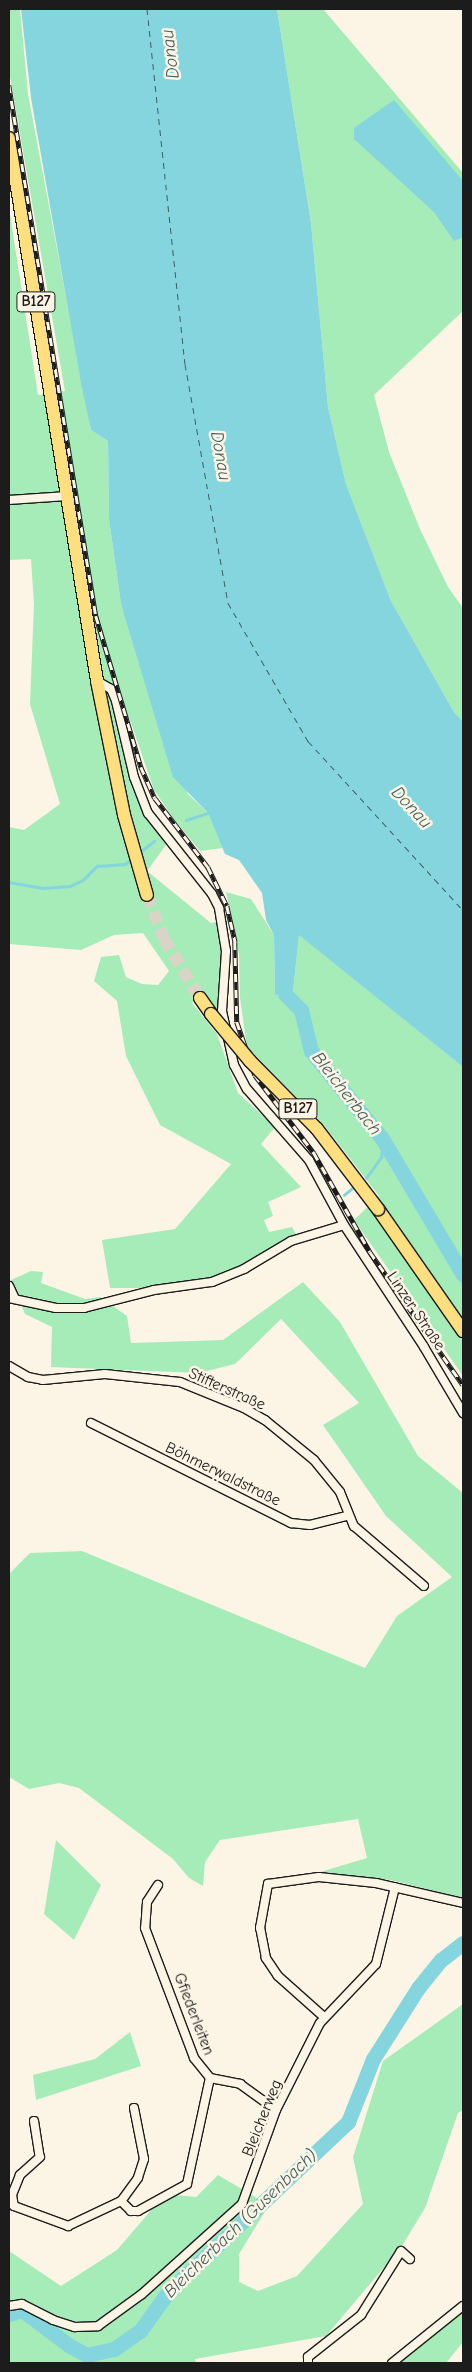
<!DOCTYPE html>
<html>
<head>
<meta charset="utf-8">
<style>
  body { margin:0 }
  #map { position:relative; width:472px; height:2372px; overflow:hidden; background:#fcf5e5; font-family:"Comic Neue",sans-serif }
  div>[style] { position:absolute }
  .green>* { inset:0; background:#a5ecb9 }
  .water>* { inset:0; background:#84d5de }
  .stream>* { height:2.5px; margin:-1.25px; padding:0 1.25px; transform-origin:1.25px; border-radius:1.25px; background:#84d5de }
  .river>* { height:15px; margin:-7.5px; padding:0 7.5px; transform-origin:7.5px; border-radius:7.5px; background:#84d5de }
  .ferry>* { height:1px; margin-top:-0.5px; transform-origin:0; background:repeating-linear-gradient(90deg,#405d60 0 6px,transparent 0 11px) }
  .primary-tunnel>* { height:12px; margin-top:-6px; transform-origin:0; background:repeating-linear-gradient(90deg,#dad4c7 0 12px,transparent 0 18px) }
  .roads { filter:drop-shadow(1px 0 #1c1c1c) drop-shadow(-1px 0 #1c1c1c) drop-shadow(0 1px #1c1c1c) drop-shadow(0 -1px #1c1c1c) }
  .minor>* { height:8px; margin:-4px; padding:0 4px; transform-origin:4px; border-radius:4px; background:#fcf5e5 }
  .primary>* { height:12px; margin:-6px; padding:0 6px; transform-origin:6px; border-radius:6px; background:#fddf80 }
  .rail>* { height:4.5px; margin-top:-2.25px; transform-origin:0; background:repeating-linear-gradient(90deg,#fcf5e5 0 8px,#1c1c1c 0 16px); box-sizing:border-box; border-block:1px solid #1c1c1c }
  .bridges { filter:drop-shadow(1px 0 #1c1c1c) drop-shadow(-1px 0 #1c1c1c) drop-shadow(0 1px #1c1c1c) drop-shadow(0 -1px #1c1c1c) }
  .primary-bridge>* { height:12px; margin:-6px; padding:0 6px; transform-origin:6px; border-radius:6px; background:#fddf80 }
  span { translate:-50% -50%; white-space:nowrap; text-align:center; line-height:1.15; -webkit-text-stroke:5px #fcf5e5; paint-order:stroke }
  .shield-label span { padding:1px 4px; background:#fcf5e5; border:1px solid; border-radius:4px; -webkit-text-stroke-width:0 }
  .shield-label { font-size:15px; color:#1c1c1c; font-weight:700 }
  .street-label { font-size:16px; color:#1c1c1c }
  .water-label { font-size:18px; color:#405d60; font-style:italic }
  .frame { position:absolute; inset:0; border:10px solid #1c1c1c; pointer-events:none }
</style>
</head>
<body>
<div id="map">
  <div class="green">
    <i style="clip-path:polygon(9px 9px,20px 9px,28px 94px,91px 430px,108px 441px,109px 519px,121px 604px,188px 794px,208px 813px,223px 848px,200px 851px,173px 818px,154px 790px,129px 717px,119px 719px,132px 786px,145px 816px,166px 845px,147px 871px,211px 923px,220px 921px,224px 952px,218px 1011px,205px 992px,192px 1003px,217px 1034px,238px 1093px,275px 1127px,261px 1144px,301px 1187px,268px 1202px,273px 1216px,264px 1220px,269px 1232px,292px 1227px,298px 1238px,216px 1282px,170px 1288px,110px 1288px,102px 1240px,175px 1229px,231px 1164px,160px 1125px,126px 1056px,117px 1001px,94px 981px,101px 957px,119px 955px,126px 977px,142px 984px,158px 985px,169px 971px,143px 933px,114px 935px,81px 950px,9px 944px,9px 827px,24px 830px,60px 804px,30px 704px,34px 604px,31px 559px,9px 560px,9px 208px,38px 395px,65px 391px,9px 71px)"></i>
    <i style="clip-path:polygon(277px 9px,323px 9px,463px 173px,463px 311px,374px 395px,389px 452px,420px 529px,448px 587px,463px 608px,463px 721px,454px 712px,391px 601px,346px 484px,328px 407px,311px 223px)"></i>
    <i style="clip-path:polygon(226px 892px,251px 899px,274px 935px,275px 995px,293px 992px,299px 934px,463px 1067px,463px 1376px,354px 1220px,379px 1196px,324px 1125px,247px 1047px,240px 998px,239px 955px)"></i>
    <i style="clip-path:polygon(31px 1271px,43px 1272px,41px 1283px,85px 1299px,100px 1297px,127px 1316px,131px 1343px,223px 1340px,303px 1282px,340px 1322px,418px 1456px,463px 1493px,463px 1905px,454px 1896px,391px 1880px,317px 1873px,367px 1858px,358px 1819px,220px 1840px,205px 1862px,203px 1886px,189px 1878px,173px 1859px,79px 1788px,59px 1783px,29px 1789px,9px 1777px,9px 1574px,30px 1553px,82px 1551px,365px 1668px,397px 1616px,452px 1577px,386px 1516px,323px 1425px,359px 1403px,281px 1319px,235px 1364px,199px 1373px,51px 1367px,52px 1327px,25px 1314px,11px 1280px)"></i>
    <i style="clip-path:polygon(56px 1840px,101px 1885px,74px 1940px,44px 1914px)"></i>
    <i style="clip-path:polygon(463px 2004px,463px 2110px,458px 2113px,425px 2208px,402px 2246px,326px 2336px,195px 2359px,196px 2363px,9px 2363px,9px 2251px,61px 2286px,117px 2250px,165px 2194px,196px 2197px,218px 2175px,269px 2205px,239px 2254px,239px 2282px,258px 2291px,297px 2276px,363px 2204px,353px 2157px,383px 2061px)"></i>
    <i style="clip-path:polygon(130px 2032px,141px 2066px,36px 2100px,33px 2075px,95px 2059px)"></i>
    <i style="clip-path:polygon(463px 2309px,463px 2342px,446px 2363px,396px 2363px)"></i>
  </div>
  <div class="water">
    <i style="clip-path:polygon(21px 9px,277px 9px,311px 223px,328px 407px,346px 484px,391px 601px,454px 712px,463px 721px,463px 1067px,299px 935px,293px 992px,275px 995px,274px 935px,266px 920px,262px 893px,239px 860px,225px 854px,208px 813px,173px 777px,121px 604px,109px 519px,108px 441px,91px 430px,82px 388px,31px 98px)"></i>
    <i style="clip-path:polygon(394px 100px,463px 181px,463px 237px,454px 241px,434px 212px,354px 139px,354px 128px)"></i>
  </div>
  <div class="stream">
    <i style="left:186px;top:820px;width:25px;rotate:-18deg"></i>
    <i style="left:140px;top:852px;width:18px;rotate:-38deg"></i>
    <i style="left:9px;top:882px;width:34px;rotate:10deg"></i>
    <i style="left:42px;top:888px;width:28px;rotate:-4deg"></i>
    <i style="left:70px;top:886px;width:14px;rotate:-25deg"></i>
    <i style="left:83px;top:880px;width:20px;rotate:-45deg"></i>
    <i style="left:97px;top:866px;width:28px;rotate:-4deg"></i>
    <i style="left:125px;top:864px;width:9px;rotate:-36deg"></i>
    <i style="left:366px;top:1178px;width:26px;rotate:-54deg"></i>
    <i style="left:381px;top:1157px;width:17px;rotate:-83deg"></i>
    <i style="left:344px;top:1195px;width:16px;rotate:-40deg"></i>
  </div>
  <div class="river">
    <i style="left:285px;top:975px;width:19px;rotate:90deg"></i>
    <i style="left:285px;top:994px;width:23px;rotate:45deg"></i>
    <i style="left:301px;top:1010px;width:42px;rotate:76.3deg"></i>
    <i style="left:311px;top:1051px;width:114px;rotate:51deg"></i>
    <i style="left:383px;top:1140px;width:157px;rotate:59.3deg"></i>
    <i style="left:9px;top:2314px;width:14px;rotate:-17deg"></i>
    <i style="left:22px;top:2310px;width:60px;rotate:36.9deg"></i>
    <i style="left:70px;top:2346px;width:19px;rotate:28deg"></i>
    <i style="left:87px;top:2355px;width:28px;rotate:-13deg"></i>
    <i style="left:114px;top:2349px;width:32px;rotate:-35deg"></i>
    <i style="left:140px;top:2331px;width:48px;rotate:-54.3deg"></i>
    <i style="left:168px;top:2292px;width:248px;rotate:-43.4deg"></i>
    <i style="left:348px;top:2122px;width:68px;rotate:-68.4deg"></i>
    <i style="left:373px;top:2059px;width:84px;rotate:-57.6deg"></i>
    <i style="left:418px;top:1988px;width:36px;rotate:-51deg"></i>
    <i style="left:441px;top:1960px;width:28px;rotate:-38deg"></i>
  </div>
  <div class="ferry">
    <i style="left:147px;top:9px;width:357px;rotate:83.9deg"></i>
    <i style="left:185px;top:364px;width:243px;rotate:79.8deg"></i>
    <i style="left:228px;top:603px;width:160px;rotate:59.9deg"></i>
    <i style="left:308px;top:741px;width:229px;rotate:47.5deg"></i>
  </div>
  <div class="primary-tunnel">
    <i style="left:147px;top:895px;width:47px;rotate:68.9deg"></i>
    <i style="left:164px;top:939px;width:69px;rotate:58.6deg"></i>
  </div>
  <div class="roads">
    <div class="minor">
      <i style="left:9px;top:500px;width:58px;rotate:-3.9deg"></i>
      <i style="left:97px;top:681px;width:16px;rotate:30deg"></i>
      <i style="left:111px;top:689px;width:13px;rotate:67deg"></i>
      <i style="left:116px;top:701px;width:78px;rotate:76.7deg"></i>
      <i style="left:134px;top:777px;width:39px;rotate:69deg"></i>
      <i style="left:148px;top:813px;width:103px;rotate:51.7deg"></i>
      <i style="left:212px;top:894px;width:16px;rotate:63deg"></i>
      <i style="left:219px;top:908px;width:44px;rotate:80.8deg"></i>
      <i style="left:226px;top:951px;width:60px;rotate:93.8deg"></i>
      <i style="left:222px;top:1011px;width:55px;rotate:77.5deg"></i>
      <i style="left:234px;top:1065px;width:27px;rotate:62deg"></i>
      <i style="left:247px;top:1089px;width:94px;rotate:48.9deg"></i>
      <i style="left:309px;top:1160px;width:74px;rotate:61.7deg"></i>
      <i style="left:344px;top:1225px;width:146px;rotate:56.7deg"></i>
      <i style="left:424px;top:1347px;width:77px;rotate:59.4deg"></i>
      <i style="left:9px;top:1286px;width:14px;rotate:65deg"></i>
      <i style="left:9px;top:1298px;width:48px;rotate:12deg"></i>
      <i style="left:56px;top:1308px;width:28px"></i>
      <i style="left:84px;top:1308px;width:72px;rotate:-14.4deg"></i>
      <i style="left:154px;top:1290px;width:59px;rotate:-7.9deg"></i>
      <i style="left:212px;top:1282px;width:35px;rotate:-22deg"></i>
      <i style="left:244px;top:1269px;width:55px;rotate:-30.8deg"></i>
      <i style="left:291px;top:1241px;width:55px;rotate:-16.8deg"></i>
      <i style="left:9px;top:1366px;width:22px;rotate:30deg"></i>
      <i style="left:28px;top:1377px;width:15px;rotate:11deg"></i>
      <i style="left:43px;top:1380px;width:62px;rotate:-5.5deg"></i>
      <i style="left:105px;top:1374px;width:75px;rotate:6.1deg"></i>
      <i style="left:180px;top:1382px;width:69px;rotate:22.1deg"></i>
      <i style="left:244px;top:1408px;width:24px;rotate:30deg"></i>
      <i style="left:265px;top:1420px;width:63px;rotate:39.2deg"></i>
      <i style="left:314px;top:1460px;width:41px;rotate:50.9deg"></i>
      <i style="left:340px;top:1492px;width:37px;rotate:68deg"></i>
      <i style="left:354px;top:1526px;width:92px;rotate:40.6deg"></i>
      <i style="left:91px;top:1423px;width:224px;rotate:26.6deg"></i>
      <i style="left:291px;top:1523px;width:19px;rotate:6deg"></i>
      <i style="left:310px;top:1525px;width:38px;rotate:-14deg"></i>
      <i style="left:158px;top:1885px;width:20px;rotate:123deg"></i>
      <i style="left:147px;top:1902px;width:26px;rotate:94deg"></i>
      <i style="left:145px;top:1928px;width:139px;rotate:69.3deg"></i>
      <i style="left:194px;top:2058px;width:26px;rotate:51deg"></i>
      <i style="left:210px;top:2078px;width:31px;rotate:11deg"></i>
      <i style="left:240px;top:2084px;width:44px;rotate:35.8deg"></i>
      <i style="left:324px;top:2017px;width:62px;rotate:-138.3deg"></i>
      <i style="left:278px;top:1976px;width:22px;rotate:-124deg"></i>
      <i style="left:266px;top:1958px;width:31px;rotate:-101deg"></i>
      <i style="left:260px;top:1928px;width:45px;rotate:-79.7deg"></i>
      <i style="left:268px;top:1884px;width:51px;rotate:-7.8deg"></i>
      <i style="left:319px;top:1877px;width:57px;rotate:6deg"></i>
      <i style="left:376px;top:1883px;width:89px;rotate:12.9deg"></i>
      <i style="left:134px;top:2108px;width:52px;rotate:78.9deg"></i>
      <i style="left:144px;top:2159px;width:20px;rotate:108deg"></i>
      <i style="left:138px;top:2178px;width:29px;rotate:126deg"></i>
      <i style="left:121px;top:2201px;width:14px;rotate:45deg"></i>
      <i style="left:131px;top:2211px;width:7px"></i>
      <i style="left:138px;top:2211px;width:56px;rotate:-28.9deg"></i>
      <i style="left:187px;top:2184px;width:108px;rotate:-77.8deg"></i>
      <i style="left:34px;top:2121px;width:36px;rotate:81deg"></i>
      <i style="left:40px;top:2157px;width:27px;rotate:138deg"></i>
      <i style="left:20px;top:2175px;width:22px;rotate:112deg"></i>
      <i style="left:12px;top:2195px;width:11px;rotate:80deg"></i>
      <i style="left:14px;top:2206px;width:58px;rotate:20.3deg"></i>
      <i style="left:68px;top:2226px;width:59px;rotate:-25.3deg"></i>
      <i style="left:9px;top:2306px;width:13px;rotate:-9deg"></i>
      <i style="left:22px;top:2304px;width:35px;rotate:27deg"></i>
      <i style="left:53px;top:2320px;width:23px;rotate:18deg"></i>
      <i style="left:75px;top:2327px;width:23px;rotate:-2deg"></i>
      <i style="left:98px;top:2326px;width:54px;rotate:-36deg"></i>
      <i style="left:142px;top:2294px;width:135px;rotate:-42deg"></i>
      <i style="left:242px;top:2204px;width:100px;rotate:-70.1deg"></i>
      <i style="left:276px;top:2110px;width:97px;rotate:-63.2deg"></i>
      <i style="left:320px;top:2023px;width:81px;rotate:-46.5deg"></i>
      <i style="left:376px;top:1964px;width:79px;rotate:-76.1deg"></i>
      <i style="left:308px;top:2363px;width:6px;rotate:-90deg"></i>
      <i style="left:308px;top:2357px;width:68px;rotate:-38.4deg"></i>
      <i style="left:361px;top:2315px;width:75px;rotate:-58deg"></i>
      <i style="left:401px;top:2251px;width:12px;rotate:42deg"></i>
      <i style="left:392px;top:2363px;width:91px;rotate:-38.8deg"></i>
    </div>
    <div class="primary">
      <i style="left:9px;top:138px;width:550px;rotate:80.79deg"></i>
      <i style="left:97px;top:681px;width:137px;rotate:78.6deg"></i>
      <i style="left:124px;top:815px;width:83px;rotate:74deg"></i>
      <i style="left:200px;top:998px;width:19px;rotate:55deg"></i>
      <i style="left:378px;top:1209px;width:149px;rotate:55.1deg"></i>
    </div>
  </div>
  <div class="rail">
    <i style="left:9px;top:85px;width:538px;rotate:80.7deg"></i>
    <i style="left:96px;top:616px;width:158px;rotate:73.4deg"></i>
    <i style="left:141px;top:767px;width:34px;rotate:66deg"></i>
    <i style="left:155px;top:798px;width:87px;rotate:52.5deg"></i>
    <i style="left:208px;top:867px;width:43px;rotate:64deg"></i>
    <i style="left:227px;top:906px;width:37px;rotate:77deg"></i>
    <i style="left:235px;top:942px;width:80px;rotate:88.6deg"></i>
    <i style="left:237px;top:1022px;width:56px;rotate:71.2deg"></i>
    <i style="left:255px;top:1075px;width:98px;rotate:52.9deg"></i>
    <i style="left:314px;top:1153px;width:114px;rotate:60.5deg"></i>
    <i style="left:370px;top:1252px;width:162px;rotate:55deg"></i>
  </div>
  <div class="bridges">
    <div class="primary-bridge">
      <i style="left:211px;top:1014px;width:61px;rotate:50.3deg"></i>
      <i style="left:250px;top:1061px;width:95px;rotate:45.4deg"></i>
      <i style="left:317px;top:1129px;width:101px;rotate:52.7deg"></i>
    </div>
  </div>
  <div class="shield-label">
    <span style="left:36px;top:302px">B127</span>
    <span style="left:298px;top:1109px">B127</span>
  </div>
  <div class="street-label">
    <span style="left:416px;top:1311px;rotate:56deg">Linzer Straße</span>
    <span style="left:227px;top:1389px;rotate:24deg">Stifterstraße</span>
    <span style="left:223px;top:1474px;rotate:26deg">Böhmerwaldstraße</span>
    <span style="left:194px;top:2014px;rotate:69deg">Gfiederleiten</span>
    <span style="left:262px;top:2118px;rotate:-68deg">Bleicherweg</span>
  </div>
  <div class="water-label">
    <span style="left:171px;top:54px;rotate:-97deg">Donau</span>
    <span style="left:220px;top:456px;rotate:80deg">Donau</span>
    <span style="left:411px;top:808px;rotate:47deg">Donau</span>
    <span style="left:346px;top:1094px;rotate:52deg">Bleicherbach</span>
    <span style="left:241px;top:2224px;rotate:-44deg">Bleicherbach (Gusenbach)</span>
  </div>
  <div class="frame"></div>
</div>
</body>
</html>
